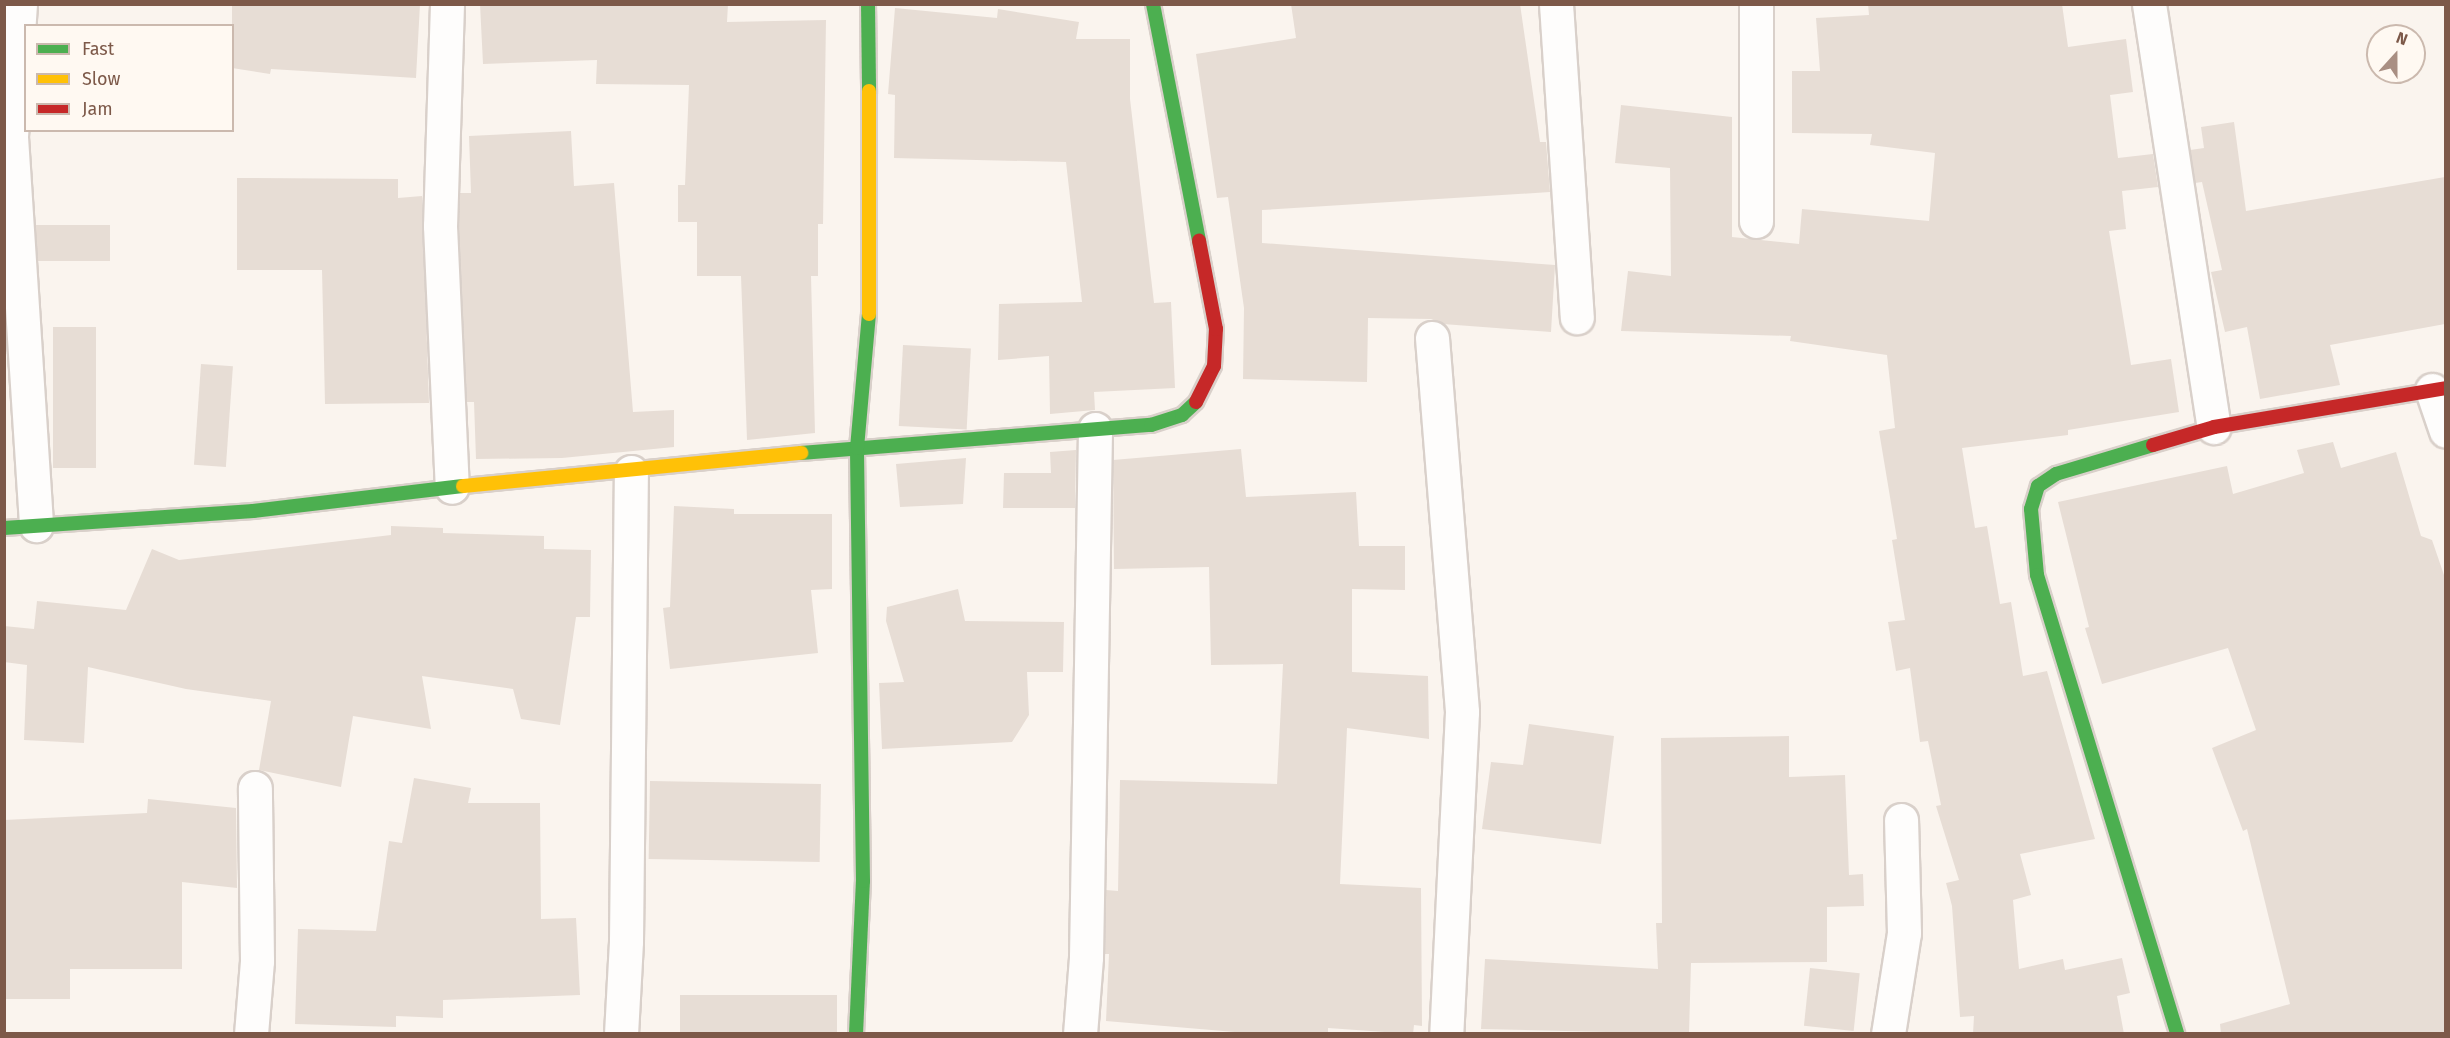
<!DOCTYPE html>
<html>
<head>
<meta charset="utf-8">
<style>
  body { margin:0 }
  #map { position:relative; width:2450px; height:1038px; overflow:hidden; background:#faf4ee; font-family:"Fira Sans",sans-serif }
  div>[style] { position:absolute }
  .building>* { inset:0; background:#e7ddd5; transform-origin:0 0 }
  .roads { filter:drop-shadow(2px 0 #d9d0ca) drop-shadow(-2px 0 #d9d0ca) drop-shadow(0 2px #d9d0ca) drop-shadow(0 -2px #d9d0ca) }
  .street>* { height:33px; margin:-16.5px; padding:0 16.5px; transform-origin:16.5px; border-radius:16.5px; background:#fefdfc }
  .fast>* { height:14px; margin:-7px; padding:0 7px; transform-origin:7px; border-radius:7px; background:#4caf50 }
  .slow>* { height:14px; margin:-7px; padding:0 7px; transform-origin:7px; border-radius:7px; background:#ffc107 }
  .jam>* { height:14px; margin:-7px; padding:0 7px; transform-origin:7px; border-radius:7px; background:#c62828 }
  span { translate:-50% -50%; white-space:nowrap; text-align:center; line-height:1.15; -webkit-text-stroke:6px #fff9f2; paint-order:stroke }
  .frame { position:absolute; inset:0; border:6px solid #7d5949; pointer-events:none }
  .legend { position:absolute; left:24px; top:24px; width:210px; height:108px; box-sizing:border-box; background:#fff9f2; border:2px solid #cbb9ae; margin:0; padding:8px 10px; list-style:none; font-size:18px; color:#7d5949 }
  .legend li { display:flex; align-items:center; gap:12px; height:30px }
  .legend b { width:30px; border:2px solid #cbb9ae }
  .north { position:absolute; left:2366px; top:24px; width:60px; height:60px; box-sizing:border-box; background:#fff9f2; border:2px solid #cbb9ae; border-radius:50%; rotate:21deg; font-size:16px; font-weight:700; line-height:24px; text-align:center; color:#7d5949 }
  .north::after { content:''; display:block; margin:auto; width:21px; height:27px; background:#a98f83; clip-path:polygon(50% 0,100% 100%,50% 72%,0 100%) }
</style>
</head>
<body>
<div id="map">
  <div class="building">
    <i style="clip-path:polygon(232px 4px,420px 4px,416px 78px,271px 69px,270px 74px,232px 68px)"></i>
    <i style="clip-path:polygon(480px 4px,728px 4px,727px 22px,826px 20px,823px 224px,818px 224px,818px 276px,811px 276px,815px 433px,747px 440px,741px 276px,697px 276px,697px 222px,678px 222px,678px 185px,685px 185px,689px 85px,596px 84px,597px 60px,483px 64px)"></i>
    <i style="clip-path:polygon(1291px 4px,1520px 4px,1540px 142px,1546px 142px,1550px 192px,1262px 210px,1262px 243px,1555px 265px,1551px 332px,1443px 324px,1431px 319px,1368px 318px,1367px 382px,1243px 379px,1244px 308px,1228px 197px,1217px 198px,1196px 54px,1296px 38px)"></i>
    <i style="clip-path:polygon(1868px 4px,2062px 4px,2068px 47px,2126px 39px,2133px 92px,2110px 95px,2118px 158px,2153px 154px,2158px 187px,2122px 191px,2126px 229px,2109px 231px,2131px 365px,2171px 359px,2179px 412px,2068px 430px,2068px 435px,1962px 448px,1975px 528px,1987px 526px,2000px 604px,2011px 602px,2023px 676px,2047px 671px,2095px 839px,2020px 854px,2031px 895px,2013px 900px,2019px 969px,2063px 959px,2065px 970px,2122px 958px,2130px 993px,2117px 996px,2124px 1034px,1973px 1034px,1974px 1016px,1960px 1017px,1952px 906px,1946px 883px,1959px 880px,1936px 806px,1941px 805px,1928px 741px,1920px 742px,1910px 668px,1896px 671px,1888px 622px,1905px 620px,1892px 540px,1897px 539px,1879px 431px,1895px 428px,1887px 355px,1790px 341px,1791px 336px,1621px 331px,1628px 271px,1671px 276px,1670px 168px,1615px 163px,1621px 105px,1732px 117px,1732px 237px,1799px 244px,1802px 209px,1929px 221px,1935px 153px,1870px 145px,1872px 134px,1792px 133px,1792px 71px,1820px 71px,1816px 18px,1869px 15px)"></i>
    <i style="clip-path:polygon(895px 8px,997px 18px,998px 9px,1079px 22px,1076px 39px,1130px 39px,1130px 99px,1154px 303px,1171px 302px,1175px 388px,1094px 392px,1095px 410px,1050px 414px,1049px 356px,998px 360px,999px 304px,1082px 302px,1066px 162px,894px 158px,895px 95px,888px 94px)"></i>
    <i style="clip-path:polygon(2234px 122px,2246px 211px,2445px 177px,2445px 324px,2330px 345px,2340px 385px,2260px 399px,2247px 327px,2225px 332px,2211px 272px,2222px 270px,2202px 182px,2195px 183px,2190px 150px,2204px 148px,2201px 127px)"></i>
    <i style="clip-path:polygon(571px 131px,574px 186px,614px 183px,633px 412px,674px 410px,674px 447px,562px 458px,476px 459px,474px 402px,467px 402px,459px 226px,460px 193px,471px 193px,469px 136px)"></i>
    <i style="clip-path:polygon(237px 178px,398px 179px,398px 198px,422px 196px,429px 403px,325px 404px,322px 270px,237px 270px)"></i>
    <i style="left:35px;top:225px;width:75px;height:36px"></i>
    <i style="left:96px;top:327px;width:141px;height:43px;rotate:90deg"></i>
    <i style="left:903px;top:345px;width:68px;height:81px;rotate:3deg"></i>
    <i style="left:201px;top:364px;width:32px;height:101px;rotate:4deg"></i>
    <i style="clip-path:polygon(2333px 442px,2341px 468px,2396px 452px,2421px 536px,2432px 540px,2445px 578px,2445px 1034px,2221px 1034px,2220px 1024px,2290px 1004px,2247px 829px,2243px 831px,2212px 748px,2256px 730px,2228px 648px,2102px 684px,2085px 628px,2089px 627px,2058px 502px,2227px 466px,2233px 494px,2304px 473px,2297px 450px)"></i>
    <i style="clip-path:polygon(1241px 449px,1246px 497px,1356px 492px,1359px 546px,1405px 546px,1405px 590px,1352px 589px,1352px 672px,1428px 676px,1429px 739px,1347px 728px,1340px 884px,1421px 888px,1422px 1026px,1414px 1025px,1413px 1034px,1328px 1028px,1328px 1034px,1258px 1034px,1106px 1021px,1109px 954px,1105px 954px,1106px 890px,1118px 891px,1120px 780px,1277px 784px,1283px 664px,1211px 665px,1209px 567px,1114px 569px,1113px 460px)"></i>
    <i style="clip-path:polygon(1076px 450px,1075px 508px,1003px 508px,1004px 473px,1051px 473px,1050px 452px)"></i>
    <i style="clip-path:polygon(966px 458px,963px 504px,900px 507px,896px 464px)"></i>
    <i style="clip-path:polygon(674px 506px,734px 509px,734px 514px,832px 514px,832px 589px,811px 590px,818px 653px,670px 669px,663px 608px,670px 607px)"></i>
    <i style="clip-path:polygon(391px 526px,443px 528px,443px 533px,544px 536px,544px 549px,591px 550px,590px 617px,576px 617px,560px 725px,521px 719px,513px 689px,422px 676px,431px 729px,353px 716px,341px 787px,259px 770px,271px 701px,186px 689px,88px 667px,84px 743px,24px 740px,27px 665px,4px 662px,4px 626px,34px 629px,37px 601px,126px 610px,152px 549px,179px 560px,391px 535px)"></i>
    <i style="clip-path:polygon(958px 589px,965px 621px,1064px 622px,1063px 672px,1027px 672px,1029px 715px,1012px 742px,882px 749px,879px 683px,904px 682px,886px 621px,887px 607px)"></i>
    <i style="clip-path:polygon(1529px 724px,1614px 736px,1601px 844px,1482px 829px,1491px 762px,1523px 765px)"></i>
    <i style="clip-path:polygon(1789px 736px,1789px 777px,1845px 775px,1849px 875px,1863px 874px,1864px 906px,1827px 907px,1827px 962px,1691px 963px,1689px 1034px,1481px 1029px,1485px 959px,1658px 969px,1656px 923px,1662px 923px,1661px 738px)"></i>
    <i style="clip-path:polygon(414px 778px,471px 788px,468px 803px,540px 803px,541px 919px,576px 918px,580px 995px,443px 1000px,443px 1018px,396px 1016px,396px 1027px,295px 1024px,298px 929px,376px 931px,389px 841px,402px 843px)"></i>
    <i style="left:650px;top:781px;width:171px;height:78px;rotate:1deg"></i>
    <i style="clip-path:polygon(148px 799px,236px 808px,237px 888px,182px 882px,182px 969px,70px 969px,70px 999px,4px 999px,4px 820px,147px 813px)"></i>
    <i style="left:1810px;top:968px;width:50px;height:58px;rotate:6deg"></i>
    <i style="left:837px;top:995px;width:39px;height:157px;rotate:90deg"></i>
  </div>
  <div class="roads">
    <div class="street">
      <i style="left:20px;top:4px;width:133px;rotate:93.9deg"></i>
      <i style="left:11px;top:137px;width:389px;rotate:86.3deg"></i>
      <i style="left:447px;top:4px;width:222px;rotate:91.8deg"></i>
      <i style="left:440px;top:226px;width:261px;rotate:87.4deg"></i>
      <i style="left:1556px;top:4px;width:314px;rotate:86.2deg"></i>
      <i style="left:1756px;top:4px;width:217px;rotate:90deg"></i>
      <i style="left:2149px;top:4px;width:428px;rotate:81.3deg"></i>
      <i style="left:1432px;top:338px;width:375px;rotate:85.4deg"></i>
      <i style="left:1462px;top:712px;width:322px;rotate:92.8deg"></i>
      <i style="left:2432px;top:390px;width:43px;rotate:71.1deg"></i>
      <i style="left:251px;top:1034px;width:73px;rotate:-85.3deg"></i>
      <i style="left:257px;top:961px;width:173px;rotate:-90.7deg"></i>
      <i style="left:621px;top:1034px;width:93px;rotate:-86.9deg"></i>
      <i style="left:626px;top:941px;width:469px;rotate:-89.4deg"></i>
      <i style="left:1080px;top:1034px;width:77px;rotate:-85.5deg"></i>
      <i style="left:1086px;top:957px;width:528px;rotate:-89.02deg"></i>
      <i style="left:1888px;top:1034px;width:102px;rotate:-81deg"></i>
      <i style="left:1904px;top:933px;width:113px;rotate:-91.5deg"></i>
    </div>
    <div class="fast">
      <i style="left:868px;top:4px;width:87px;rotate:89.3deg"></i>
      <i style="left:1153px;top:4px;width:241px;rotate:79deg"></i>
      <i style="left:2153px;top:445px;width:101px;rotate:163.4deg"></i>
      <i style="left:2056px;top:474px;width:22px;rotate:146deg"></i>
      <i style="left:2038px;top:486px;width:24px;rotate:107deg"></i>
      <i style="left:2031px;top:509px;width:66px;rotate:84.8deg"></i>
      <i style="left:2037px;top:575px;width:480px;rotate:73deg"></i>
      <i style="left:801px;top:453px;width:351px;rotate:-4.6deg"></i>
      <i style="left:1151px;top:425px;width:33px;rotate:-18deg"></i>
      <i style="left:1182px;top:415px;width:19px;rotate:-43deg"></i>
      <i style="left:4px;top:528px;width:250px;rotate:-3.9deg"></i>
      <i style="left:253px;top:511px;width:211px;rotate:-6.8deg"></i>
      <i style="left:856px;top:1034px;width:153px;rotate:-87.4deg"></i>
      <i style="left:863px;top:881px;width:433px;rotate:-90.8deg"></i>
      <i style="left:857px;top:448px;width:135px;rotate:-84.9deg"></i>
    </div>
    <div class="slow">
      <i style="left:869px;top:91px;width:223px;rotate:90deg"></i>
      <i style="left:463px;top:486px;width:340px;rotate:-5.6deg"></i>
    </div>
    <div class="jam">
      <i style="left:1196px;top:402px;width:40px;rotate:-63.4deg"></i>
      <i style="left:1214px;top:366px;width:37px;rotate:-87deg"></i>
      <i style="left:1216px;top:329px;width:90px;rotate:-100.9deg"></i>
      <i style="left:2153px;top:445px;width:64px;rotate:-16.4deg"></i>
      <i style="left:2214px;top:427px;width:235px;rotate:-9.5deg"></i>
    </div>
  </div>
  <div class="frame"></div>
  <ul class="legend">
  <li><b style="height:8px;background:#4caf50"></b>Fast</li>
  <li><b style="height:8px;background:#ffc107"></b>Slow</li>
  <li><b style="height:8px;background:#c62828"></b>Jam</li>
  </ul>
  <div class="north">N</div>
</div>
</body>
</html>
